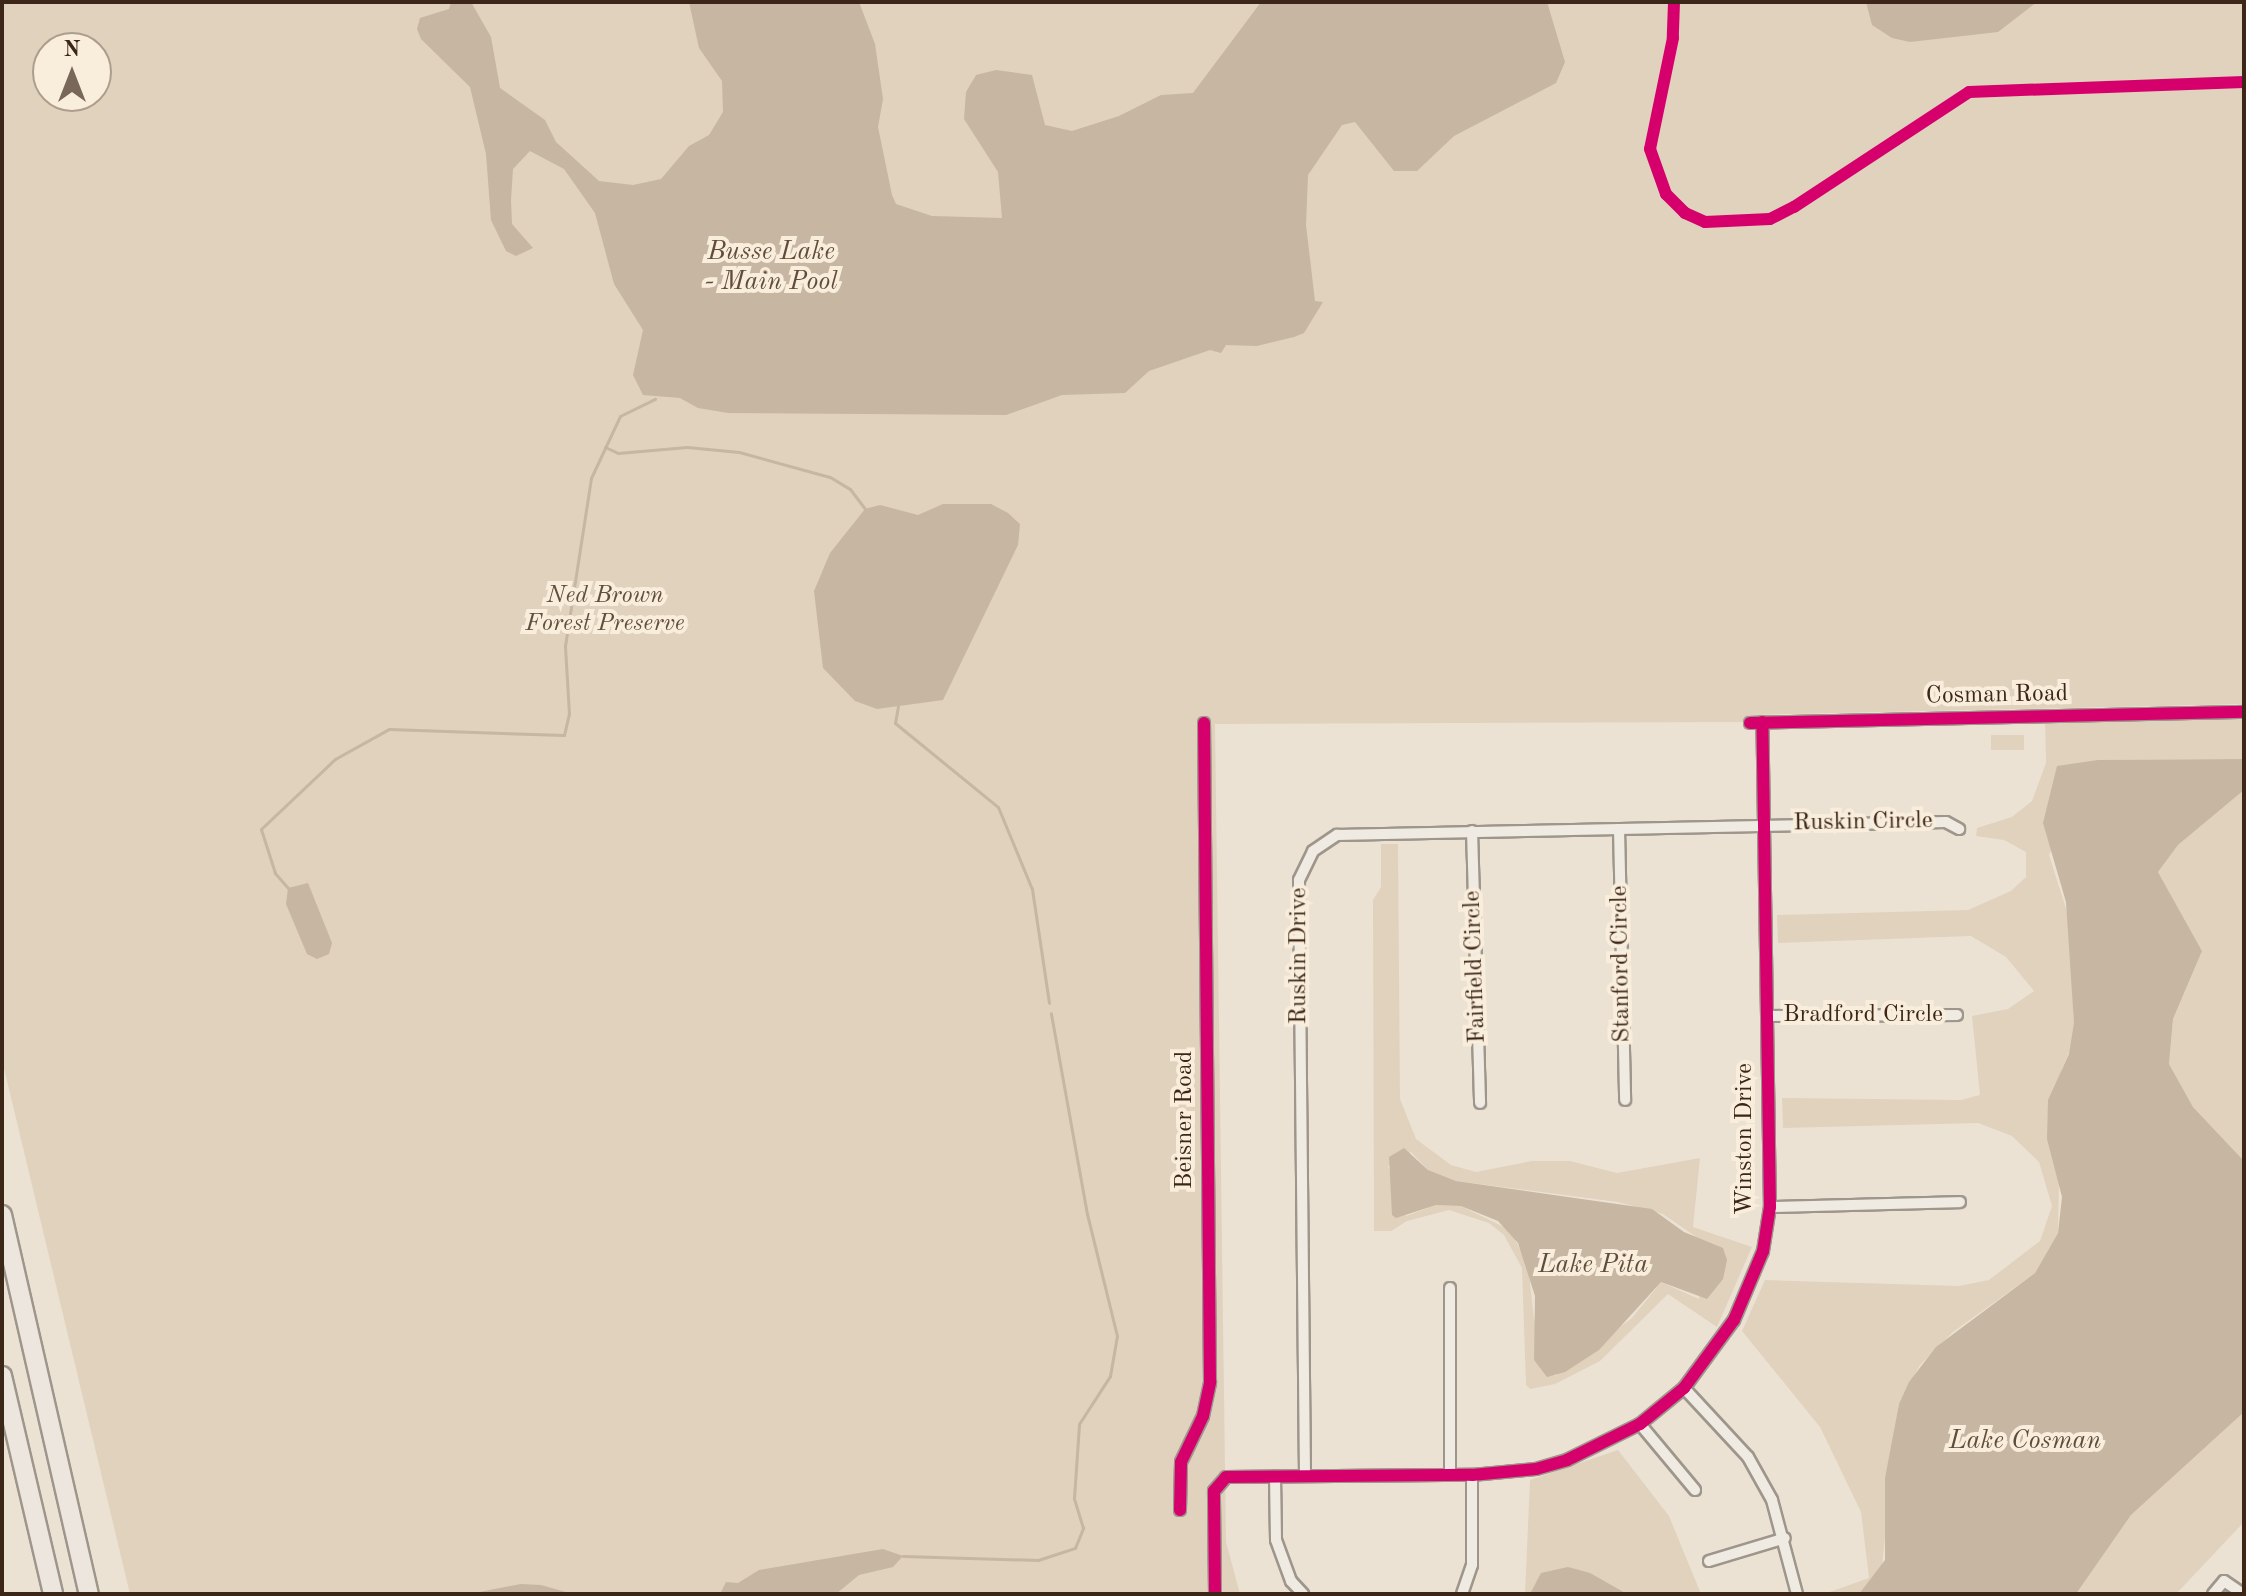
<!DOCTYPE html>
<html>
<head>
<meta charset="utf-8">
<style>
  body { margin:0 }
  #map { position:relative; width:2246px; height:1596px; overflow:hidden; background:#ece2d4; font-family:"Old Standard TT",serif }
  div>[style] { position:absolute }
  .green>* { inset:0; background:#e0d2bd; transform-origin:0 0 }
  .water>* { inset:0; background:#c6b6a2 }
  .stream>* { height:3px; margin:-1.5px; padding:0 1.5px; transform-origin:1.5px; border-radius:1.5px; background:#c6b6a2 }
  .roads { filter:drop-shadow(2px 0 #9e968b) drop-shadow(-2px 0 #9e968b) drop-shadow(0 2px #9e968b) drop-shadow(0 -2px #9e968b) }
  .minor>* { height:10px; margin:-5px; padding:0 5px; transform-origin:5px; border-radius:5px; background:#efeae2 }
  .motorway>* { height:18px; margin:-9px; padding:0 9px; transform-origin:9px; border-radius:9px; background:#ece6de }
  .cycleway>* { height:12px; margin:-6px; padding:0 6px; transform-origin:6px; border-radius:6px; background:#d6006c }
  span { translate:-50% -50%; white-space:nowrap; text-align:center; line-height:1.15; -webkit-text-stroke:8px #f9eddc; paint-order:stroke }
  .park-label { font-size:24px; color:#624e3c; font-style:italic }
  .street-label { font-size:24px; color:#3b2617 }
  .water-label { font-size:26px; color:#604c3a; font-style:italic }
  .frame { position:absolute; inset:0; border:4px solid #3b2617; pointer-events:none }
  .north { position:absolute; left:32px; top:32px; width:80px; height:80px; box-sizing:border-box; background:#f9eddc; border:2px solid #ad9d8d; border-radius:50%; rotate:0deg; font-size:22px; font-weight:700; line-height:32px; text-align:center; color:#3b2617 }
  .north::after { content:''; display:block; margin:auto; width:28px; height:36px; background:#796859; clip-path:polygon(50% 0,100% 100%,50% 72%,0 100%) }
</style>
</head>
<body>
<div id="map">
  <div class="green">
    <i style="clip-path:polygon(evenodd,2px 2px,2244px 2px,2244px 704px,1748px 715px,1746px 722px,1215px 724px,1226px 1542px,1240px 1594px,130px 1594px,2px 1060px,2px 2px,48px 48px,96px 48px,96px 96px,48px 96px,48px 48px)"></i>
    <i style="clip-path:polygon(2244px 712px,2244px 759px,2098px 760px,2049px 855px,2069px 918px,2074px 1022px,2074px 1041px,2061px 1071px,2058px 1233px,2035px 1273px,1953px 1332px,1920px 1365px,1899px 1404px,1895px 1427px,1882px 1569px,1859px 1594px,1824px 1594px,1869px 1578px,1861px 1512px,1820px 1427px,1742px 1331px,1765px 1280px,1959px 1286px,1989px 1280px,2040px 1241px,2052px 1206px,2039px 1162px,2012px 1136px,1978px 1123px,1783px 1128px,1782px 1098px,1961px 1100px,1980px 1095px,1972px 1016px,2008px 1009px,2034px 991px,2006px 957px,1971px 936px,1778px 943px,1777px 915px,1968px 910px,2011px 891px,2026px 877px,2026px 852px,2004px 840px,1976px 836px,1977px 828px,2012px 817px,2032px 801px,2046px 763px,2045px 717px)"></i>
    <i style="left:2024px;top:735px;width:15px;height:33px;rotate:90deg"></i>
    <i style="clip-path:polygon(2244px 790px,2244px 1161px,2193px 1107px,2169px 1064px,2173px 1019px,2202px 951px,2158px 872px,2178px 845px)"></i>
    <i style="clip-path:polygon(evenodd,1381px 844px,1398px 844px,1400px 1099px,1416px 1139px,1451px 1165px,1476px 1172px,1532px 1161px,1570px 1161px,1617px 1173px,1700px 1158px,1693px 1227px,1752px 1247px,1717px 1327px,1668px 1294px,1600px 1361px,1555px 1384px,1530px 1389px,1526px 1385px,1522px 1268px,1504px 1235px,1489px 1223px,1449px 1210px,1407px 1221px,1391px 1231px,1374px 1231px,1373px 900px,1381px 887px,1381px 844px,1411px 1152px,1428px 1170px,1456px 1181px,1618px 1202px,1663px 1214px,1702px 1241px,1699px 1299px,1661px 1282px,1632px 1318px,1555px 1376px,1534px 1319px,1528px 1265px,1510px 1230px,1461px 1206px,1436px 1205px,1406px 1216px,1388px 1166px,1411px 1152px)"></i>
    <i style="clip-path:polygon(2244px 1412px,2244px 1522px,2176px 1594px,2076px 1594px,2131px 1515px)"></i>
    <i style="clip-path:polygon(1618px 1450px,1669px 1516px,1701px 1594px,1525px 1594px,1530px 1480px)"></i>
  </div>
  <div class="water">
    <i style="clip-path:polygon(451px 2px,471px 2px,491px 37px,500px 88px,545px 120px,556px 142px,599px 181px,633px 185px,661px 179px,689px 146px,709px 135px,723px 112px,722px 81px,699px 48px,689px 2px,859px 2px,875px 44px,883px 99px,878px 127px,892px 195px,896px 204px,932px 216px,1002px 218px,998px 172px,964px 119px,966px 92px,976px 75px,996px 70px,1032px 75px,1045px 125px,1072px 131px,1119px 116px,1161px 95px,1193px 93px,1261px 2px,1547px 2px,1565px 62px,1556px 83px,1454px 136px,1417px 171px,1394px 171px,1355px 122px,1342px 125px,1308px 175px,1306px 225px,1315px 301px,1323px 302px,1304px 333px,1294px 337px,1257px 346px,1226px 345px,1221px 353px,1210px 350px,1149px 371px,1125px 393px,1062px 395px,1006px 415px,728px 413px,698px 408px,680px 398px,643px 395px,633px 375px,643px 330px,614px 284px,595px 213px,564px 169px,530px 151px,513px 169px,511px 200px,512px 224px,533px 248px,516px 256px,506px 251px,491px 220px,486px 154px,470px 87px,421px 39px,417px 29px,420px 18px,449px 9px)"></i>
    <i style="clip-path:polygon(1866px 2px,2037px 2px,1998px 32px,1910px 42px,1892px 38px,1872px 25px)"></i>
    <i style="clip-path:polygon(943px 504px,991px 504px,1008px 513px,1020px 524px,1018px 545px,943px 700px,877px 709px,855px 701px,823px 668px,814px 591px,830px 553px,865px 509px,880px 505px,918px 515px)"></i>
    <i style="clip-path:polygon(2244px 759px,2244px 790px,2178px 845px,2158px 872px,2202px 951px,2173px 1019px,2169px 1064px,2193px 1107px,2244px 1161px,2244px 1412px,2131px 1515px,2076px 1594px,1859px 1594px,1885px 1560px,1885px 1478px,1899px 1404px,1909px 1382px,1936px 1347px,2035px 1273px,2058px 1233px,2062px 1197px,2047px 1139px,2048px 1100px,2069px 1054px,2074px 1023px,2066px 902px,2043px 823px,2057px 766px,2098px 760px)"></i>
    <i style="clip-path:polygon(308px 883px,332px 943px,329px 954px,317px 959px,307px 954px,286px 904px,288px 888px)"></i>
    <i style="clip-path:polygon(1404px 1148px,1428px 1170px,1456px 1181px,1652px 1209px,1684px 1232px,1723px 1248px,1727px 1260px,1723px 1279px,1707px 1299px,1661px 1282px,1599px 1350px,1565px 1372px,1547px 1377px,1534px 1360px,1535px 1296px,1518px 1243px,1498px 1221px,1461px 1206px,1436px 1205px,1396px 1218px,1392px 1215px,1389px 1157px)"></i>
    <i style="clip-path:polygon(883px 1549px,903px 1556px,893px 1567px,859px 1575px,836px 1594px,720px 1594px,726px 1582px,738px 1583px,759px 1570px)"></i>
    <i style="clip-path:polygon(1568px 1567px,1590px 1573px,1627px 1594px,1530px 1594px,1541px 1573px)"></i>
    <i style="clip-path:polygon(521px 1584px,541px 1585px,573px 1594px,469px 1594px)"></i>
  </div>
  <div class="stream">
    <i style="left:605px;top:447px;width:14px;rotate:25deg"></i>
    <i style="left:618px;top:453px;width:69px;rotate:-5deg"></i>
    <i style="left:687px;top:447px;width:52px;rotate:5.5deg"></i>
    <i style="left:739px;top:452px;width:94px;rotate:15.4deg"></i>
    <i style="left:830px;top:477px;width:23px;rotate:31deg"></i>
    <i style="left:850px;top:489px;width:25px;rotate:53deg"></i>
    <i style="left:898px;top:706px;width:17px;rotate:100deg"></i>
    <i style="left:895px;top:723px;width:133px;rotate:39.2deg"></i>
    <i style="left:998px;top:807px;width:89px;rotate:67.5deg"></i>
    <i style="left:1032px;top:889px;width:115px;rotate:81.5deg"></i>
    <i style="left:288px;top:888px;width:20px;rotate:-131deg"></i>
    <i style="left:275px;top:873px;width:46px;rotate:-107.7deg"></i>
    <i style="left:261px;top:829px;width:102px;rotate:-43.4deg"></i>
    <i style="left:335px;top:759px;width:62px;rotate:-29.1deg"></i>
    <i style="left:389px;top:729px;width:175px;rotate:2deg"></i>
    <i style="left:564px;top:735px;width:22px;rotate:-77deg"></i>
    <i style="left:569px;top:714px;width:68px;rotate:-93.4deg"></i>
    <i style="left:565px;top:646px;width:170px;rotate:-81.2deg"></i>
    <i style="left:591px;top:478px;width:68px;rotate:-64.9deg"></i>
    <i style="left:620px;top:416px;width:39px;rotate:-26deg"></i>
    <i style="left:903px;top:1556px;width:135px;rotate:1.7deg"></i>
    <i style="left:1038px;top:1560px;width:39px;rotate:-18deg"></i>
    <i style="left:1075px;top:1548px;width:22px;rotate:-68deg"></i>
    <i style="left:1083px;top:1528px;width:31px;rotate:-107deg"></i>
    <i style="left:1074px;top:1498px;width:74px;rotate:-86.1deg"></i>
    <i style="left:1079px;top:1424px;width:57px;rotate:-57.1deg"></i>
    <i style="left:1110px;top:1376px;width:41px;rotate:-80.1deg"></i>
    <i style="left:1117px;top:1336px;width:126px;rotate:-103.8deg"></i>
    <i style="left:1087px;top:1214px;width:204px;rotate:-100.2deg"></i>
  </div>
  <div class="roads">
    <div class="minor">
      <i style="left:1750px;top:723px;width:494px;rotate:-1.3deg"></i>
      <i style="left:1619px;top:829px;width:271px;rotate:88.7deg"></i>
      <i style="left:1472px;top:831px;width:272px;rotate:88.3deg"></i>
      <i style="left:1768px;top:1016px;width:189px;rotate:-0.3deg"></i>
      <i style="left:1770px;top:1207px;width:190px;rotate:-1.5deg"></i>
      <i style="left:1450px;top:1288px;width:187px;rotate:90deg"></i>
      <i style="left:1684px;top:1388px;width:94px;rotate:47.2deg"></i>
      <i style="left:1748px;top:1457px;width:49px;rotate:60.8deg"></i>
      <i style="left:1772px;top:1500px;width:97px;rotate:75.1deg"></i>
      <i style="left:1640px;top:1424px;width:86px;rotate:50.2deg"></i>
      <i style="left:1305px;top:1475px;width:595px;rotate:-90.58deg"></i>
      <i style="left:1299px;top:880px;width:32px;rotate:-64deg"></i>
      <i style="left:1313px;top:851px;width:29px;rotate:-34deg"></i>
      <i style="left:1337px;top:835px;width:609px;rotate:-1.22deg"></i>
      <i style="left:1946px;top:822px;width:15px;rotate:28deg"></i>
      <i style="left:1275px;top:1476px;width:64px;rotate:89.1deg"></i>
      <i style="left:1276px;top:1540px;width:44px;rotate:69.9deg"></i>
      <i style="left:1291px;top:1581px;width:18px;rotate:47deg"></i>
      <i style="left:1180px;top:1510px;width:48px;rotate:-88.8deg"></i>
      <i style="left:1181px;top:1462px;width:51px;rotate:-64.4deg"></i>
      <i style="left:1203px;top:1416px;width:35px;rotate:-78deg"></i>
      <i style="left:1210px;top:1382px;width:659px;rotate:-90.52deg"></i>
      <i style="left:1709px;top:1561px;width:79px;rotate:-16.8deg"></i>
      <i style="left:1215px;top:1594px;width:103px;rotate:-90.6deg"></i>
      <i style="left:1214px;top:1491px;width:18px;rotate:-49deg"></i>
      <i style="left:1226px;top:1477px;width:246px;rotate:-0.5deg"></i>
      <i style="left:1472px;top:1475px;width:64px;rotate:-5.4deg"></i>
      <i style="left:1536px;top:1469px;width:32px;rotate:-16deg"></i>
      <i style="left:1567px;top:1460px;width:81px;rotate:-26.3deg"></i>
      <i style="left:1640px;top:1424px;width:57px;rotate:-39.3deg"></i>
      <i style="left:1684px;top:1388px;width:84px;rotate:-53.7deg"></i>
      <i style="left:1734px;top:1320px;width:75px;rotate:-67.2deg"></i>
      <i style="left:1763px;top:1251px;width:45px;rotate:-81deg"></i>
      <i style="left:1770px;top:1207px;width:485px;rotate:-90.9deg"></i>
      <i style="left:1462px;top:1594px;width:31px;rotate:-71deg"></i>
      <i style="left:1472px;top:1565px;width:90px;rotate:-90deg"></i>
      <i style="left:2213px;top:1594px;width:17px;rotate:-50deg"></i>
      <i style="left:2224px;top:1581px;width:23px;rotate:34deg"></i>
    </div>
    <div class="motorway">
      <i style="left:2px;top:1215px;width:389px;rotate:77.1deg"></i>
      <i style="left:2px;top:1376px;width:224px;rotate:76.8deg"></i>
    </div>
  </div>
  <div class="cycleway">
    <i style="left:1674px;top:2px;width:36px;rotate:92deg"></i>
    <i style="left:1673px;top:38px;width:113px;rotate:101.7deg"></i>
    <i style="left:1650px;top:149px;width:48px;rotate:70.4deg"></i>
    <i style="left:1666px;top:194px;width:27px;rotate:45deg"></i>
    <i style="left:1685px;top:213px;width:22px;rotate:24deg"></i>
    <i style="left:1705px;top:222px;width:65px;rotate:-2.6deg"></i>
    <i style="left:1770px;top:219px;width:27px;rotate:-27deg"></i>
    <i style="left:1794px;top:207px;width:209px;rotate:-33.3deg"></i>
    <i style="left:1969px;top:92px;width:275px;rotate:-2.1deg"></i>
    <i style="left:1750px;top:723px;width:494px;rotate:-1.3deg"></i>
    <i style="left:1180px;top:1510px;width:48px;rotate:-88.8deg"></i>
    <i style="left:1181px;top:1462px;width:51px;rotate:-64.4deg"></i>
    <i style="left:1203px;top:1416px;width:35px;rotate:-78deg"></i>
    <i style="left:1210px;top:1382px;width:659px;rotate:-90.52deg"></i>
    <i style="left:1215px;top:1594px;width:103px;rotate:-90.6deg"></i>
    <i style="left:1214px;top:1491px;width:18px;rotate:-49deg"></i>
    <i style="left:1226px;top:1477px;width:246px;rotate:-0.5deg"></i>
    <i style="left:1472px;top:1475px;width:64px;rotate:-5.4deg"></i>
    <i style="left:1536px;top:1469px;width:32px;rotate:-16deg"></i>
    <i style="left:1567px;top:1460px;width:81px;rotate:-26.3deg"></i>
    <i style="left:1640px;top:1424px;width:57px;rotate:-39.3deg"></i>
    <i style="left:1684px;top:1388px;width:84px;rotate:-53.7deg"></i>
    <i style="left:1734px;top:1320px;width:75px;rotate:-67.2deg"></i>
    <i style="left:1763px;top:1251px;width:45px;rotate:-81deg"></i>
    <i style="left:1770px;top:1207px;width:485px;rotate:-90.9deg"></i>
  </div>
  <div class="park-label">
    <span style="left:605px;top:611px">Ned Brown<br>Forest Preserve</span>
  </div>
  <div class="street-label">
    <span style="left:1997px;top:696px;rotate:-1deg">Cosman Road</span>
    <span style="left:1863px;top:823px;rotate:-1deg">Ruskin Circle</span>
    <span style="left:1300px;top:956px;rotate:-90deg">Ruskin Drive</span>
    <span style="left:1622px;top:964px;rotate:-91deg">Stanford Circle</span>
    <span style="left:1476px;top:967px;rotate:-92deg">Fairfield Circle</span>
    <span style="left:1863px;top:1016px">Bradford Circle</span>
    <span style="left:1186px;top:1120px;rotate:-90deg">Beisner Road</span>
    <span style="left:1746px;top:1139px;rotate:-90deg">Winston Drive</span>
  </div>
  <div class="water-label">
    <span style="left:771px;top:268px">Busse Lake<br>- Main Pool</span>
    <span style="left:1593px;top:1266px">Lake Pita</span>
    <span style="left:2025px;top:1442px">Lake Cosman</span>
  </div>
  <div class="frame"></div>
  <div class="north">N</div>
</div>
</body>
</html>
